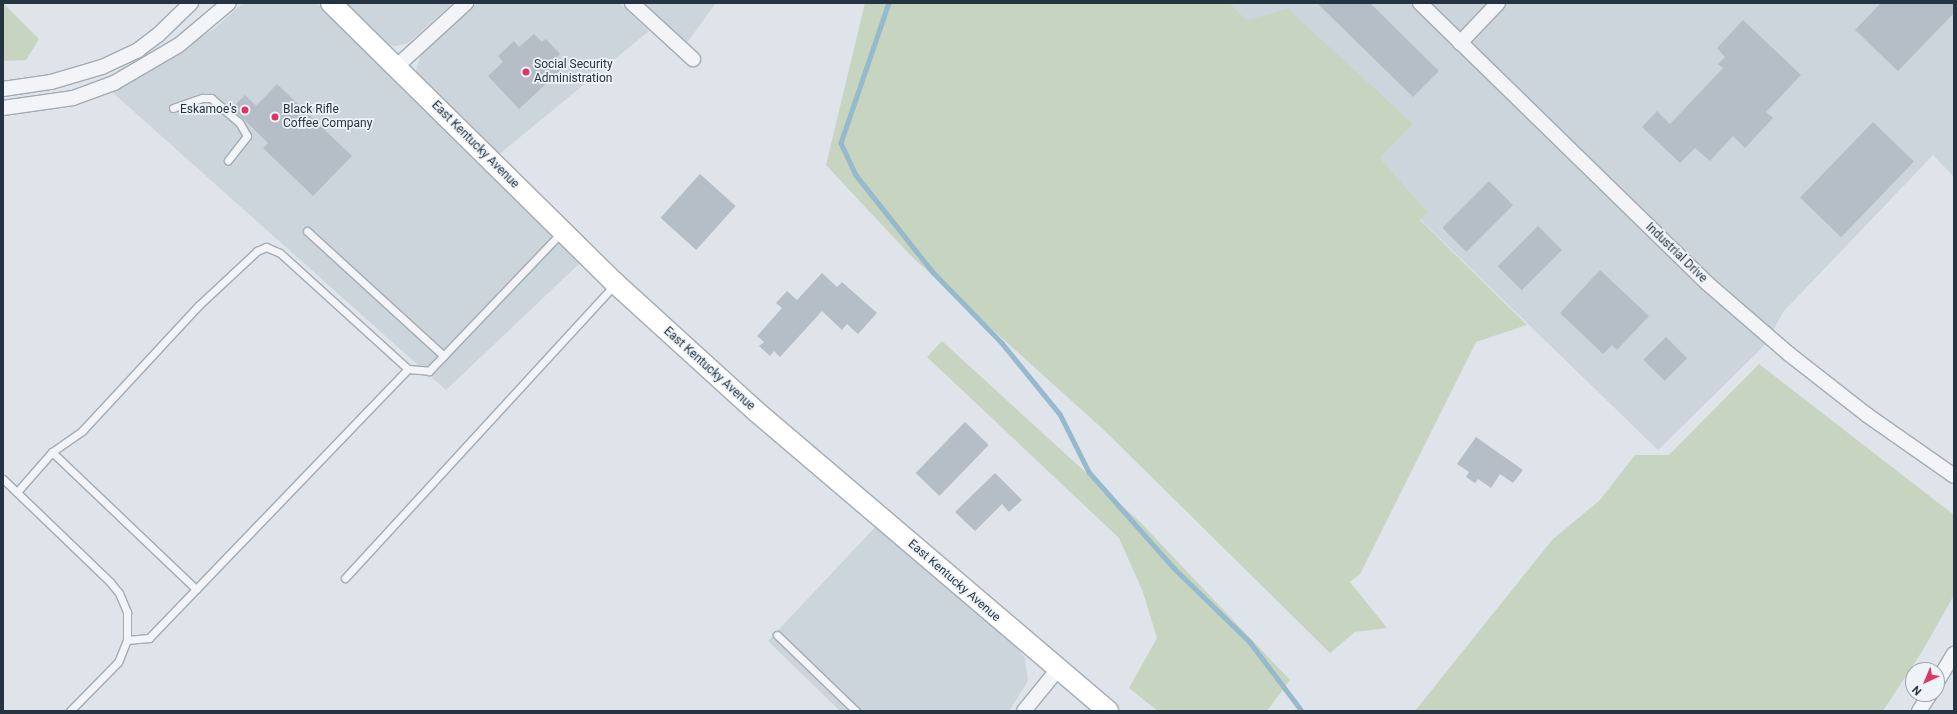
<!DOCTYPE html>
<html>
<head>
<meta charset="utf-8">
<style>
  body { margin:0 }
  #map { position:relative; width:1957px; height:714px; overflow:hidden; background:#dee4e9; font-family:Roboto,sans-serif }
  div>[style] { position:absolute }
  .built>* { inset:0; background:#ccd4dc }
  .green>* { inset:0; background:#c7d4bf }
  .stream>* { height:4.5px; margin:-2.25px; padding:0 2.25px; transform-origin:2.25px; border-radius:2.25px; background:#95b9cd }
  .building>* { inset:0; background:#b5bec7; transform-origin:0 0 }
  .roads { filter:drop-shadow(1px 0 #a3acb4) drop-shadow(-1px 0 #a3acb4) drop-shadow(0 1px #a3acb4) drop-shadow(0 -1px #a3acb4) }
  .lane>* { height:7px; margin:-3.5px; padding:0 3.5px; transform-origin:3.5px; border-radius:3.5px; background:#f2f4f7 }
  .street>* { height:14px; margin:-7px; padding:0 7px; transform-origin:7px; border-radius:7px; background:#f2f4f7 }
  .secondary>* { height:20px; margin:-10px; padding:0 10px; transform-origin:10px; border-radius:10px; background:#fff }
  .dots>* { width:11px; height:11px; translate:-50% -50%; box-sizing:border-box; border:2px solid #eef3f7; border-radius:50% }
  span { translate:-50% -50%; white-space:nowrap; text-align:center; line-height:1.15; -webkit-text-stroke:3.5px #eef3f7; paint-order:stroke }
  .poi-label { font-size:12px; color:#263442 }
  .left { translate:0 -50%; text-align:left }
  .right { translate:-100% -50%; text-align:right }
  .street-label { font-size:12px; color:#263442 }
  .frame { position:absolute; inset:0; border:4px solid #263442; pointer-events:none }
  .north { position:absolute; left:1905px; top:662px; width:40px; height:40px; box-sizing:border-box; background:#eef3f7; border:1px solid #9ea7af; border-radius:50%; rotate:224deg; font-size:11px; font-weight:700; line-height:16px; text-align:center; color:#263442 }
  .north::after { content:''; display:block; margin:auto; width:14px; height:18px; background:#dc3667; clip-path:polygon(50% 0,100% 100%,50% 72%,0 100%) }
</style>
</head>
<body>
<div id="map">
  <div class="built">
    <i style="clip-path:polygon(243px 3px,317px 3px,582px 261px,446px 390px,111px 91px,214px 29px)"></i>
    <i style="clip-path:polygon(343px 3px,453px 3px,408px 43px,396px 46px,384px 44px)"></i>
    <i style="clip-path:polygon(476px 3px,619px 3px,649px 31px,497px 156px,418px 77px,416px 70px,422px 52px)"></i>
    <i style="clip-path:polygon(641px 3px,716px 3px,686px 44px)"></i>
    <i style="clip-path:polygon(1230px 3px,1954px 3px,1954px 177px,1933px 155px,1783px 312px,1766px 344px,1658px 450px,1420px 219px,1428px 212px,1380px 158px,1412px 125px,1247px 20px)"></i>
    <i style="clip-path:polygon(878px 524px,1020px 646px,1017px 648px,1025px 658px,1028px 681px,1009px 711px,840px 711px,768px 641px)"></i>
  </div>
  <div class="green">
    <i style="clip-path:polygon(3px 3px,39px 39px,26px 60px,3px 61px)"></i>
    <i style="clip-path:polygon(865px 3px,1230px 3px,1247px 20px,1288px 9px,1413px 124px,1380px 158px,1428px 212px,1420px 220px,1527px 325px,1476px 342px,1360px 574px,1350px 582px,1387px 628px,1355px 632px,1330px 653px,1105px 431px,912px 257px,826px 165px)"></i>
    <i style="clip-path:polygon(942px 341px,1140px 522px,1290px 680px,1267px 711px,1158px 711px,1129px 688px,1157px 638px,1143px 592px,1119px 538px,927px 357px)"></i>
    <i style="clip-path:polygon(1759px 364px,1954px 515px,1954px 595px,1923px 650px,1883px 711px,1415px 711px,1552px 540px,1600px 500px,1635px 455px,1669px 455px)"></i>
  </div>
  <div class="stream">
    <i style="left:889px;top:3px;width:148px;rotate:108.9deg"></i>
    <i style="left:841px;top:143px;width:35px;rotate:65deg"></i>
    <i style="left:856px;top:175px;width:124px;rotate:51.6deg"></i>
    <i style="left:933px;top:272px;width:99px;rotate:45.8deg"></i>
    <i style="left:1002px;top:343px;width:92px;rotate:50.8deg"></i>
    <i style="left:1060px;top:414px;width:65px;rotate:63.4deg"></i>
    <i style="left:1089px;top:472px;width:128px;rotate:48.5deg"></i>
    <i style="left:1174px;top:568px;width:106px;rotate:44.2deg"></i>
    <i style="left:1250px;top:642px;width:86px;rotate:53deg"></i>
  </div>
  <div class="building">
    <i style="clip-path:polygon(1317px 3px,1370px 3px,1439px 71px,1413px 97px)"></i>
    <i style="clip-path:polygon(1881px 3px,1954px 3px,1954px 13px,1898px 71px,1855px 30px)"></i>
    <i style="clip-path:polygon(1743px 20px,1801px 75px,1766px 112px,1773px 118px,1745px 148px,1733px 136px,1710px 161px,1695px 148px,1680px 163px,1642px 127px,1657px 111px,1670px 124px,1723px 68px,1718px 64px,1725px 57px,1717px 48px)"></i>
    <i style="clip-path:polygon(534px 34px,542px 42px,546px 39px,560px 54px,556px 58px,564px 67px,519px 109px,488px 76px,503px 62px,498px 56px,514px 41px,519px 47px)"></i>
    <i style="clip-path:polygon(277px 84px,352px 156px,313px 196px,263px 148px,268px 143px,232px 108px,245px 95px,256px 106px)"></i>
    <i style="left:1873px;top:122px;width:57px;height:105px;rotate:44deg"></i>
    <i style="left:700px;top:174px;width:48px;height:59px;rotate:42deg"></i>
    <i style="left:1489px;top:181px;width:34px;height:66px;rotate:45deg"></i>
    <i style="left:1538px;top:226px;width:34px;height:57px;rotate:45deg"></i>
    <i style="clip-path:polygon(1600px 270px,1649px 316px,1617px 350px,1612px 345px,1603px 354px,1560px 313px)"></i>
    <i style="clip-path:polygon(822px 273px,837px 287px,842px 282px,877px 313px,858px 334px,847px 324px,842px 330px,822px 311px,780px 357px,774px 351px,770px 356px,759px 346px,764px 342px,757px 336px,782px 308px,776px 303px,787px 291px,797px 300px)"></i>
    <i style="left:1666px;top:337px;width:30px;height:32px;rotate:45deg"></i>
    <i style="left:965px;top:422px;width:33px;height:71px;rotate:44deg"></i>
    <i style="clip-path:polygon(1476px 437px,1523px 470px,1513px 483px,1500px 474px,1491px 488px,1478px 479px,1475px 483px,1466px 477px,1469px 472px,1457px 464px)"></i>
    <i style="clip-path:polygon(995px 473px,1022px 500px,1009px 512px,1002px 504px,975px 531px,955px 512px)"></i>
  </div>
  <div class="roads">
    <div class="lane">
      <i style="left:173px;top:108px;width:31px;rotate:-19deg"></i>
      <i style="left:202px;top:98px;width:9px"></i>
      <i style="left:211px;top:98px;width:37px;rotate:41deg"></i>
      <i style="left:239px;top:122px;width:16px;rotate:60deg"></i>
      <i style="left:247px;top:136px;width:31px;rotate:128deg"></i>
      <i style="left:307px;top:231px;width:185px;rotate:42.4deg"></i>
      <i style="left:52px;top:452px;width:199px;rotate:43.6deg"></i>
      <i style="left:3px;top:479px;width:149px;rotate:43.9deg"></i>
      <i style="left:110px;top:582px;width:14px;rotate:51deg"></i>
      <i style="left:119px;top:593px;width:21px;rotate:67deg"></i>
      <i style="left:127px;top:612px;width:28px;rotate:90deg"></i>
      <i style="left:127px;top:640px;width:24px;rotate:112deg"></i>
      <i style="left:118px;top:662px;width:69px;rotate:134.4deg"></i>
      <i style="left:17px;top:492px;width:53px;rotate:-48.8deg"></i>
      <i style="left:52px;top:452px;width:37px;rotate:-35deg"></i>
      <i style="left:82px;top:431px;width:171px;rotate:-47.1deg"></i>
      <i style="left:198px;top:306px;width:81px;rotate:-43deg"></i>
      <i style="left:257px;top:251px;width:10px;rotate:-24deg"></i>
      <i style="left:266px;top:247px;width:15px;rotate:23deg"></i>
      <i style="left:280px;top:253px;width:173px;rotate:42.2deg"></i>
      <i style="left:345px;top:578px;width:399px;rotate:-47.4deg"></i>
      <i style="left:777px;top:635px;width:110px;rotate:43.9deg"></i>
      <i style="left:127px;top:640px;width:22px;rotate:-5deg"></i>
      <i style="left:149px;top:638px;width:373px;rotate:-46.1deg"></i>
      <i style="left:408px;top:369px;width:21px;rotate:5deg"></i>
      <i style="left:429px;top:371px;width:192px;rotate:-46.3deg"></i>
    </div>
    <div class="street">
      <i style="left:632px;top:3px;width:83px;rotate:42.6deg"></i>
      <i style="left:1420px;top:3px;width:401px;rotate:44.3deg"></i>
      <i style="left:1707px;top:283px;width:108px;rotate:40.9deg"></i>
      <i style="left:1789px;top:354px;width:99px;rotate:38deg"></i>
      <i style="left:1867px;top:415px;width:106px;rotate:35deg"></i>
      <i style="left:1460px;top:43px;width:55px;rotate:-46.5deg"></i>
      <i style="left:396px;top:67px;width:95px;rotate:-42.4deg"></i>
      <i style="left:3px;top:89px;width:49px;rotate:-8.3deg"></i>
      <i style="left:51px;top:82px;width:53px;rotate:-16.4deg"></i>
      <i style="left:102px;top:67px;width:40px;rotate:-25deg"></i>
      <i style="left:138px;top:50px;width:25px;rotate:-37deg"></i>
      <i style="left:158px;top:35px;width:46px;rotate:-44.1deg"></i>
      <i style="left:3px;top:108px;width:71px;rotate:-8.1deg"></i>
      <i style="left:73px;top:98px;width:44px;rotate:-20.1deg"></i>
      <i style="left:114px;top:83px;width:75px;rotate:-30.3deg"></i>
      <i style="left:179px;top:45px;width:65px;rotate:-40deg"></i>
      <i style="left:1937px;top:682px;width:33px;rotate:-59deg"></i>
      <i style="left:1024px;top:711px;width:54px;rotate:-51deg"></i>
      <i style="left:1919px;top:711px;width:20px;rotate:-57deg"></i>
    </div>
    <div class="secondary">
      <i style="left:331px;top:3px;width:399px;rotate:44.6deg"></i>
      <i style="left:615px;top:283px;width:192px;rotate:42.3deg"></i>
      <i style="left:757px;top:412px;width:461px;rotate:40.4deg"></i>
    </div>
  </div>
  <div class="dots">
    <i style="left:526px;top:72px;background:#dc3667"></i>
    <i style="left:245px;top:110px;background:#dc3667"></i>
    <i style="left:275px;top:117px;background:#dc3667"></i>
  </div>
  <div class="poi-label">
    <span class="left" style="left:534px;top:72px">Social Security<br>Administration</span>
    <span class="right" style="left:237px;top:110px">Eskamoe's</span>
    <span class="left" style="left:283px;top:117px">Black Rifle<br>Coffee Company</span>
  </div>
  <div class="street-label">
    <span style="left:475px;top:145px;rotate:45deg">East Kentucky Avenue</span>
    <span style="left:1676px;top:253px;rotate:44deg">Industrial Drive</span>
    <span style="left:709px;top:369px;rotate:42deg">East Kentucky Avenue</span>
    <span style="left:954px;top:581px;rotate:41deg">East Kentucky Avenue</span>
  </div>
  <div class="frame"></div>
  <div class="north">N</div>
</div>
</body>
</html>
